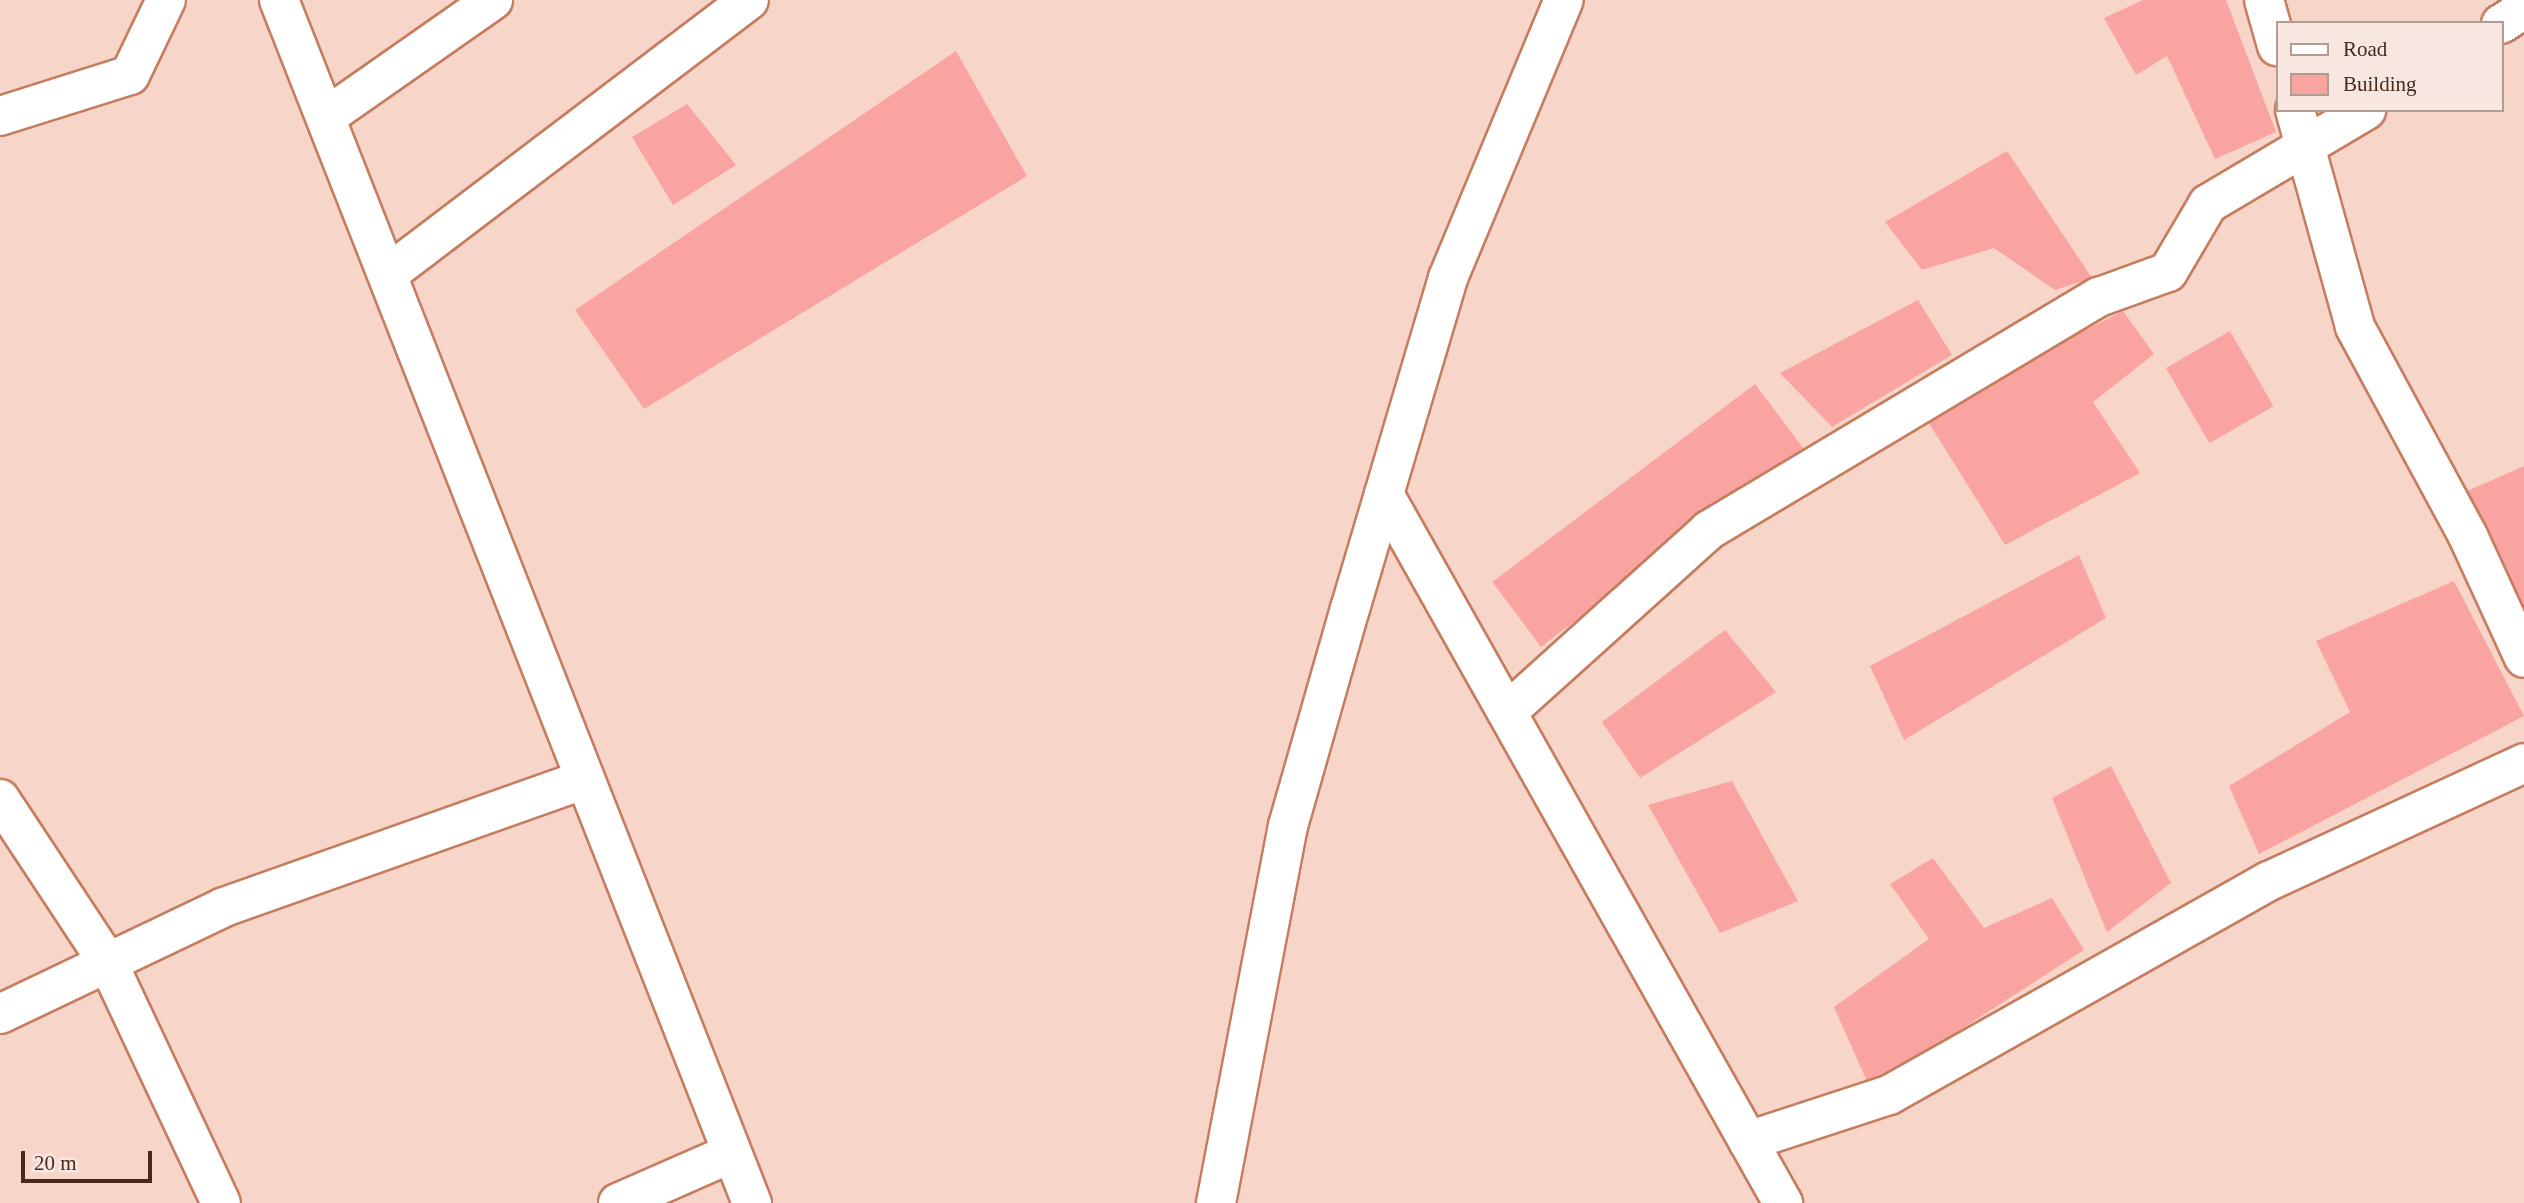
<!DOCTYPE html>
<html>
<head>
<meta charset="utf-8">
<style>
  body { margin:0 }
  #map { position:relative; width:2524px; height:1203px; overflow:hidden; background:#f7d6c9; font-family:Georgia,serif }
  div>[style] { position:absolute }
  .building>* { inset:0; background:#f9a4a0; transform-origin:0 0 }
  .roads { filter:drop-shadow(2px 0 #c67c5e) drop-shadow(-2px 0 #c67c5e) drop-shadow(0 2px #c67c5e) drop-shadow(0 -2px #c67c5e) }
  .street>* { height:38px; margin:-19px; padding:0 19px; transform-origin:19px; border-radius:19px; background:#fff }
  span { translate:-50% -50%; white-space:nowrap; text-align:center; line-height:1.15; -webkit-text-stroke:7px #f8e7e1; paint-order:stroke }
  .legend { position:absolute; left:2276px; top:21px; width:228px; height:91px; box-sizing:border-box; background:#f8e7e1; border:2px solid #b29b92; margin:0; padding:9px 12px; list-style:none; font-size:21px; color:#48291c }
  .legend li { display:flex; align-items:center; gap:14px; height:35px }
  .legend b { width:35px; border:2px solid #b29b92 }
  .scale { position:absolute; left:21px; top:1151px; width:131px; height:32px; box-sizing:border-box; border:4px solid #48291c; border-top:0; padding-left:9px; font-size:21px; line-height:24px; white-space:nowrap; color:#48291c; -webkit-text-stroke:5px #f8e7e1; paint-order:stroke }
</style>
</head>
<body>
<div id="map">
  <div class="building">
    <i style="clip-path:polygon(2143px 0,2226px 0,2276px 132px,2215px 159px,2167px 56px,2136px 75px,2104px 18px)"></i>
    <i style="clip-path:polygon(956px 51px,1027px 176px,644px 409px,575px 310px)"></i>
    <i style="clip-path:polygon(687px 104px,736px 165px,673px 205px,632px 137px)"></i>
    <i style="clip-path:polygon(2007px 151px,2092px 278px,2055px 290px,1994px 248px,1922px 270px,1885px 222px)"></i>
    <i style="clip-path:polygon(1918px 300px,1952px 355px,1832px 427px,1780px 373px)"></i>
    <i style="clip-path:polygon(2123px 311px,2154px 354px,2093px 402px,2140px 473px,2005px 545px,1922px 412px)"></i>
    <i style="left:2230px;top:331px;width:87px;height:74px;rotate:60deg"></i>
    <i style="left:1755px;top:384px;width:81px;height:329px;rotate:53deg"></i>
    <i style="clip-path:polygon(2524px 466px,2524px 610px,2465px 492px)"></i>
    <i style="clip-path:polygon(2079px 555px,2106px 618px,1904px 740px,1870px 666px)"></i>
    <i style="clip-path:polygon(2454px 581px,2524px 716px,2259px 854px,2229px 786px,2350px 712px,2316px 641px)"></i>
    <i style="clip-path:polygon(1725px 630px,1776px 692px,1640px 778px,1602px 722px)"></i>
    <i style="clip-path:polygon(2111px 766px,2171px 883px,2107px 932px,2052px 798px)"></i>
    <i style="clip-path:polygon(1732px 781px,1798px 901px,1720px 933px,1648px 805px)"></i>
    <i style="clip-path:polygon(1933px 858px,1984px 928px,2052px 898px,2084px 950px,1870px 1088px,1834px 1007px,1929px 939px,1890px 884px)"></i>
  </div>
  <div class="roads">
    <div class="street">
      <i style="left:279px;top:0;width:1293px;rotate:68.54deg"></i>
      <i style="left:2264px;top:0;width:48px;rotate:74.2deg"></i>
      <i style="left:2501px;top:24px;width:27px;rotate:-33deg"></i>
      <i style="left:2295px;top:110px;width:225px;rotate:74.5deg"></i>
      <i style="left:2355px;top:327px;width:238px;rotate:61.6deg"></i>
      <i style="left:2468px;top:536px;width:134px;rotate:65.3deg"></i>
      <i style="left:0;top:116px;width:136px;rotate:-17.5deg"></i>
      <i style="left:130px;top:75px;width:83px;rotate:-64.4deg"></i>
      <i style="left:326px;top:117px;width:204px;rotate:-35deg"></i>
      <i style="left:388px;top:274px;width:453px;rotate:-37.2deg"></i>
      <i style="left:1384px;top:494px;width:814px;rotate:60.63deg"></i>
      <i style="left:1507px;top:712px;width:272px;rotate:-42deg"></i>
      <i style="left:1709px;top:530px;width:454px;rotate:-30.9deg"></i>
      <i style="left:2099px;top:297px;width:73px;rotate:-19.9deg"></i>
      <i style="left:2168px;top:272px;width:79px;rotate:-59.5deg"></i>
      <i style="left:2208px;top:204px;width:184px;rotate:-30.7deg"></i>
      <i style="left:0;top:799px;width:196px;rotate:56.6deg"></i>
      <i style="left:108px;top:963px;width:265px;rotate:64.8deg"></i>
      <i style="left:0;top:1014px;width:248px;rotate:-25.5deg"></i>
      <i style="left:224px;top:907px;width:383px;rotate:-19.5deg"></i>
      <i style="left:1748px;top:1141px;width:148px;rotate:-18.1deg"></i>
      <i style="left:1889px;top:1095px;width:436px;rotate:-29.4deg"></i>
      <i style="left:2269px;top:881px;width:281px;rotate:-24.8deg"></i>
      <i style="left:618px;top:1203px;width:124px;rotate:-23.7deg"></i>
      <i style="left:1216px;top:1203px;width:384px;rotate:-79.2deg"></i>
      <i style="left:1288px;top:826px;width:226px;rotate:-74.1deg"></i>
      <i style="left:1350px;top:609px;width:345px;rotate:-73.5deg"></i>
      <i style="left:1448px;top:278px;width:301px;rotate:-67.4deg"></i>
    </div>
  </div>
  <ul class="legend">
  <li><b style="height:9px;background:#fff"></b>Road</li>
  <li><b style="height:19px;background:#f9a4a0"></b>Building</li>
  </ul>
  <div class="scale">20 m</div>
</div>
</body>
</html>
